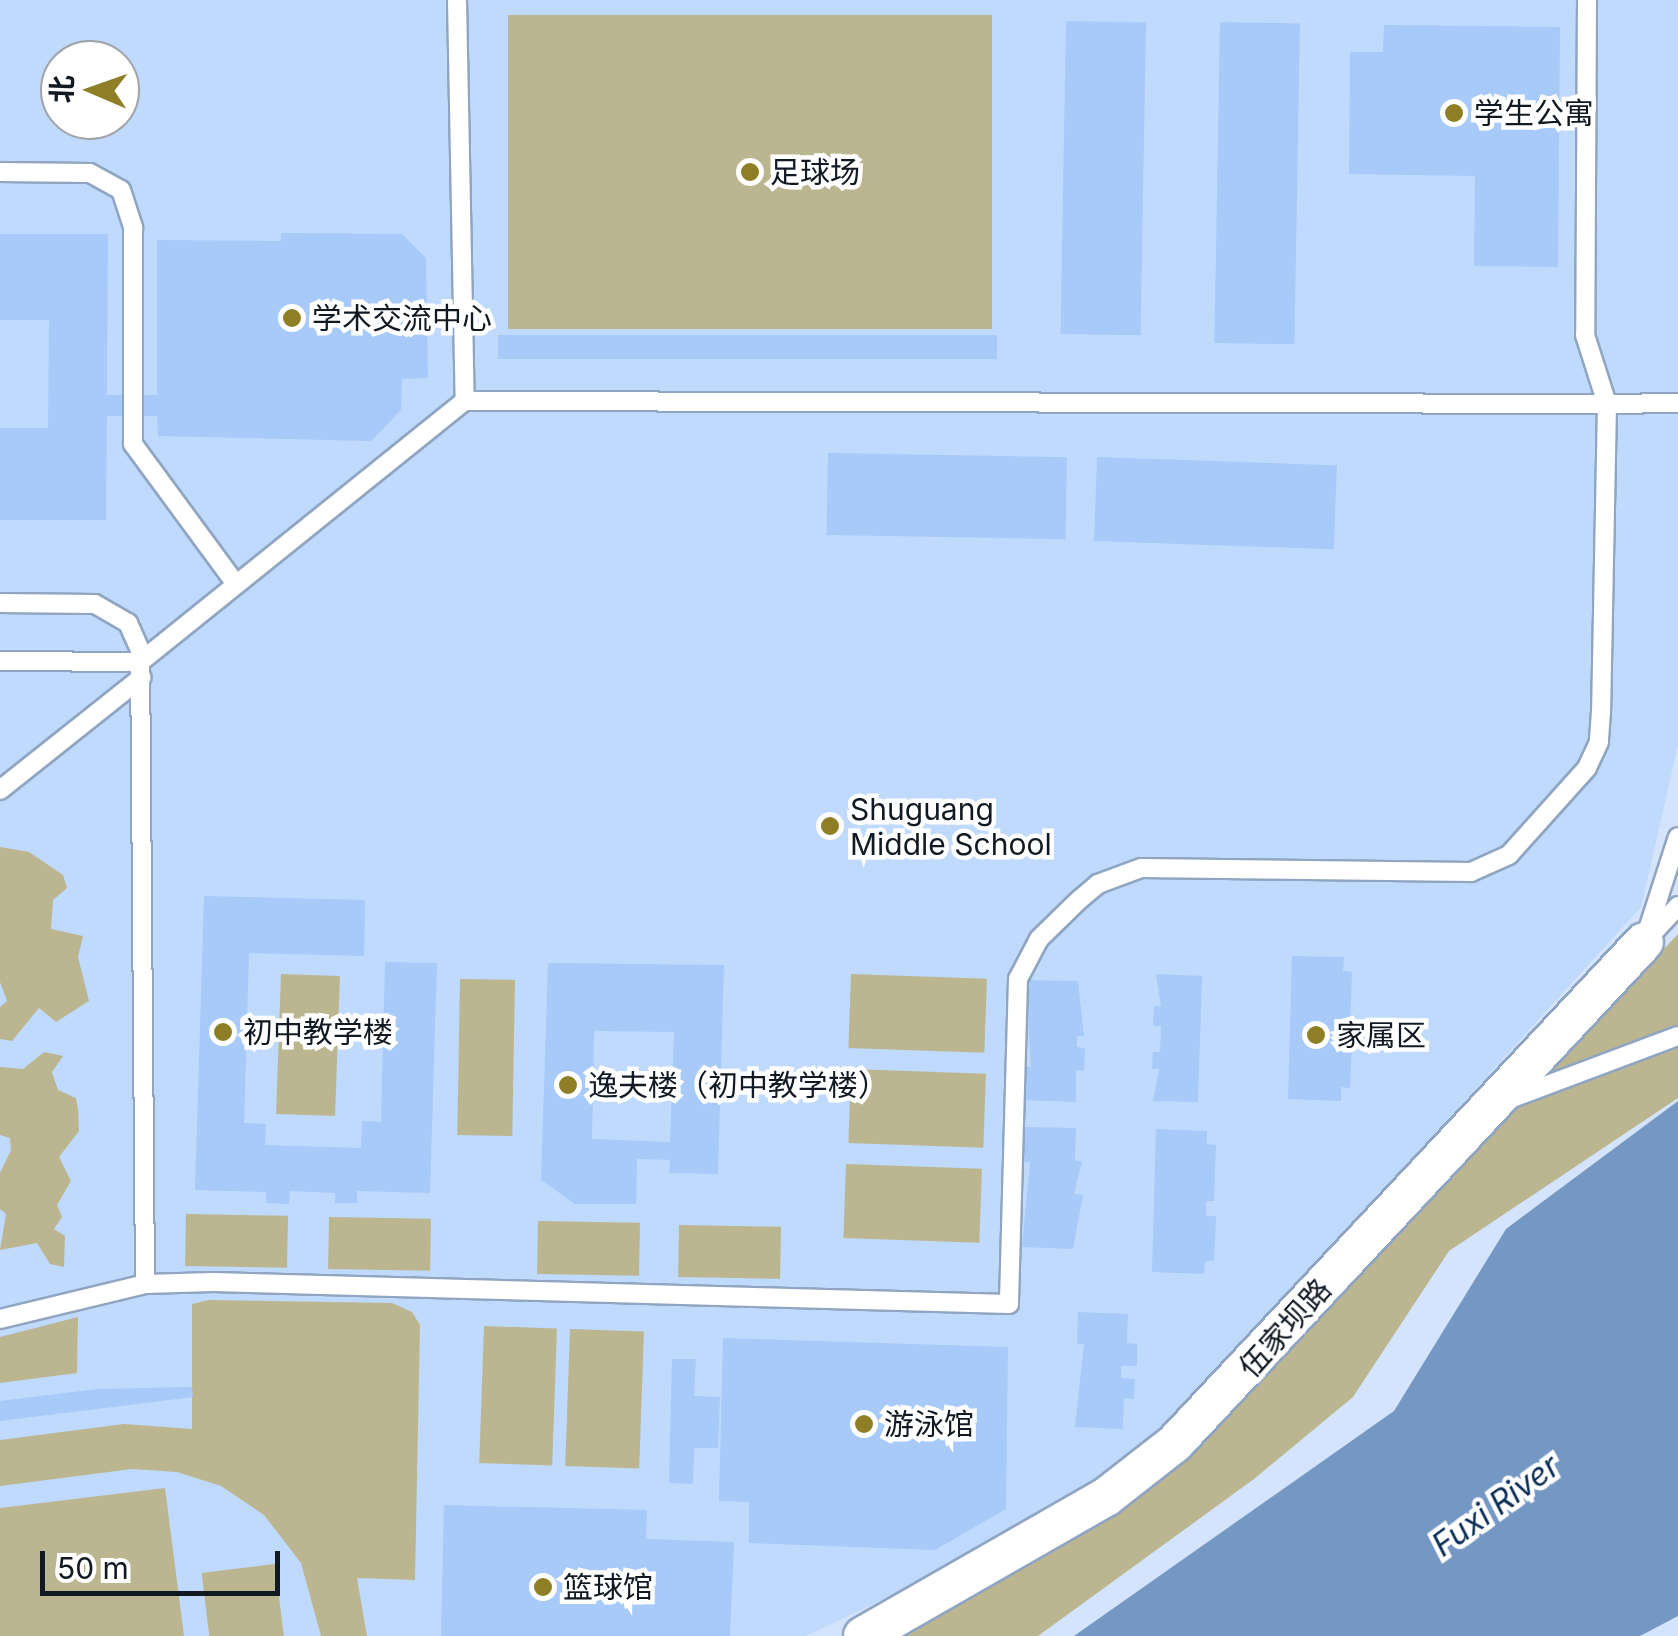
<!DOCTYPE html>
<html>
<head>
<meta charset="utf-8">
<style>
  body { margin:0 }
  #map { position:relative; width:1678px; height:1636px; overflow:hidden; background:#d3e4fc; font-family:Inter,"Noto Sans SC",sans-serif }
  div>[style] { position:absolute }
  .built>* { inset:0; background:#bfdafd }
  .green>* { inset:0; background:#bcb690; transform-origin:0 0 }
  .water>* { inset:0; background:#7597c3 }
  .building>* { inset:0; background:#a7caf9; transform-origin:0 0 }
  .roads { filter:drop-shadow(2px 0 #90a5c1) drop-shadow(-2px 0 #90a5c1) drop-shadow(0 2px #90a5c1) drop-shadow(0 -2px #90a5c1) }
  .service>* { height:18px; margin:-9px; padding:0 9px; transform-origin:9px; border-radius:9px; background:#fff }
  .minor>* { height:38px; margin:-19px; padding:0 19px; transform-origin:19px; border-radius:19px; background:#fff }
  .dots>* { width:28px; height:28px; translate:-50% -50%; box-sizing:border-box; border:5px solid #fff; border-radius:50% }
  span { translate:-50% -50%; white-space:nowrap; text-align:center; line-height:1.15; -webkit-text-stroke:9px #fff; paint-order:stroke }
  .poi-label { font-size:30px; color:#111923 }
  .left { translate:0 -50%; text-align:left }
  .street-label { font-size:30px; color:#111923 }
  .water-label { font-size:32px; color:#0a2d56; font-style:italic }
  .north { position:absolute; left:40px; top:40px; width:100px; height:100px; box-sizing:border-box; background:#fff; border:2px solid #a0a3a7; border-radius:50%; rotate:272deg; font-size:28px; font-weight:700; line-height:40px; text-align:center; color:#111923 }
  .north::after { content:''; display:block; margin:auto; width:35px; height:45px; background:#8e7f26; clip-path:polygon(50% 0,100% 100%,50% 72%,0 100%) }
  .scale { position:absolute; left:40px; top:1551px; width:240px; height:45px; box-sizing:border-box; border:5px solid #111923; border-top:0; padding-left:12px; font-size:30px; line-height:35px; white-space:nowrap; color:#111923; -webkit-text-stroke:8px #fff; paint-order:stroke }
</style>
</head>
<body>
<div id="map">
  <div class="built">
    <i style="clip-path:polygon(evenodd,0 0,1678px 0,1678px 745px,1641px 907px,1146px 1451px,922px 1581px,806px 1636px,0 1636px,0 0,60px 60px,120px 60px,120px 120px,60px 120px,60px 60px)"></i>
  </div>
  <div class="green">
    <i style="left:508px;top:15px;width:484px;height:314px"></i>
    <i style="clip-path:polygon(0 847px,29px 852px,63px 875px,67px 888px,53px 900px,51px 929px,83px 936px,78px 957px,89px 1001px,56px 1022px,39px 1008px,12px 1041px,0 1039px,0 1007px,7px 1001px,0 982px)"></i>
    <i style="clip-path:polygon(1678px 934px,1678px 1098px,1449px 1251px,1353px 1397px,1254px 1479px,1038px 1636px,888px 1636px,990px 1584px,1459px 1165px)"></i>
    <i style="left:281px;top:974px;width:59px;height:140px;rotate:2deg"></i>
    <i style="left:851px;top:974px;width:136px;height:74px;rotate:2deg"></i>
    <i style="left:460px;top:979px;width:55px;height:156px;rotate:1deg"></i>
    <i style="clip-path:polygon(44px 1052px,63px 1056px,52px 1072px,58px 1090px,76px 1098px,78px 1109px,79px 1131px,59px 1157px,71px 1181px,57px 1205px,62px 1217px,54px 1229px,65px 1236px,64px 1267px,50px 1264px,37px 1243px,0 1250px,6px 1214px,0 1209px,0 1173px,11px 1150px,10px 1138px,0 1135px,0 1067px,23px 1069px)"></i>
    <i style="left:851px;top:1069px;width:135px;height:74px;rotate:2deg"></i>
    <i style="left:846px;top:1164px;width:136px;height:74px;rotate:2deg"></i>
    <i style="left:186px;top:1214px;width:102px;height:52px;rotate:1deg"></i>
    <i style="left:329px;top:1217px;width:102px;height:52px;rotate:1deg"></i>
    <i style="left:538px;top:1221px;width:102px;height:53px;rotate:1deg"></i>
    <i style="left:679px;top:1225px;width:102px;height:52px;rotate:1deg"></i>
    <i style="clip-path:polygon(209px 1300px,392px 1303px,412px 1312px,420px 1325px,415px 1580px,357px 1578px,367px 1636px,321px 1636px,301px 1563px,264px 1515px,221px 1486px,177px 1472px,132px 1469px,0 1486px,0 1440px,124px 1424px,192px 1429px,192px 1304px)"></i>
    <i style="clip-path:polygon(78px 1317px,77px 1373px,0 1383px,0 1337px)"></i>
    <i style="left:484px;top:1326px;width:73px;height:137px;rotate:2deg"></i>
    <i style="left:570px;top:1329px;width:74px;height:137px;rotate:2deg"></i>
    <i style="clip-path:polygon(165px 1488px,184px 1636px,0 1636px,0 1508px)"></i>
    <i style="left:275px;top:1564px;width:73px;height:74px;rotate:83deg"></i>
  </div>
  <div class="water">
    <i style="clip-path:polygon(1678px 1101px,1678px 1616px,1640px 1636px,1074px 1636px,1394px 1411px,1506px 1229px)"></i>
  </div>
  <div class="building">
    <i style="left:1066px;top:21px;width:80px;height:313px;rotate:1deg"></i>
    <i style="left:1220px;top:22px;width:80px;height:321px;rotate:1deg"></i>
    <i style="clip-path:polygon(1384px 25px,1560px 27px,1558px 267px,1474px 266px,1475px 176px,1349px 174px,1350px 52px,1383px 52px)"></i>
    <i style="clip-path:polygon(281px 233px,402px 234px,426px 258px,428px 378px,402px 379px,401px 410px,371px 441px,158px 436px,157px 416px,107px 416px,106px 520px,0 520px,0 428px,48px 428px,49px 320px,0 320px,0 234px,108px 234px,107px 395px,157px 395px,157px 240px,281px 241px)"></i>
    <i style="left:498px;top:335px;width:499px;height:24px"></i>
    <i style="left:828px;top:453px;width:239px;height:82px;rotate:1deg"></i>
    <i style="left:1097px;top:457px;width:240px;height:84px;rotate:2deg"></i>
    <i style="clip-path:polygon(204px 896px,365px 900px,364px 956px,249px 953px,244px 1123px,266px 1124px,265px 1145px,361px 1148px,362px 1121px,381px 1122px,385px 962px,437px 963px,430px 1193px,357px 1191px,357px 1203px,335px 1203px,335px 1193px,290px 1191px,289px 1204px,266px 1203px,266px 1192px,195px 1190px)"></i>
    <i style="clip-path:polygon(1292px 956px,1344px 957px,1343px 971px,1352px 972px,1350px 1028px,1343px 1027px,1342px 1043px,1352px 1043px,1350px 1088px,1341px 1087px,1341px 1101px,1288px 1099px)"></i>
    <i style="clip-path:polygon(evenodd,548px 963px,724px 965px,718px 1174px,669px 1173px,670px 1160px,637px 1159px,636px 1204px,575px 1204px,541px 1180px,548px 963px,594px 1031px,674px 1032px,670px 1142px,592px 1139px,594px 1031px)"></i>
    <i style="clip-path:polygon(1156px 974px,1202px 976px,1198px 1102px,1153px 1101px,1159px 1069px,1152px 1069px,1153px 1052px,1160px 1052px,1161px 1026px,1153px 1026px,1154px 1006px,1161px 1006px)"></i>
    <i style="clip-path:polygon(1026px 980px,1078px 981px,1084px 1036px,1077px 1036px,1077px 1047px,1085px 1048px,1084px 1071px,1076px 1070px,1076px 1102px,1024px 1100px,1025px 1067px,1031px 1067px)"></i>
    <i style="clip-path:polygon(1024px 1127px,1076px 1128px,1075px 1161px,1082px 1161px,1074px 1194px,1083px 1195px,1073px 1249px,1022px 1247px,1030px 1162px,1023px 1162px)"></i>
    <i style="clip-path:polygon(1156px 1129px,1207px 1131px,1207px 1144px,1216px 1145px,1214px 1201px,1206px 1201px,1206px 1216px,1216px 1216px,1214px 1261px,1205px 1261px,1204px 1274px,1152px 1272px)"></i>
    <i style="clip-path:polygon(1078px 1312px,1128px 1314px,1127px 1343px,1137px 1344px,1137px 1366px,1121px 1366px,1121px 1378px,1135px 1379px,1134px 1399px,1124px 1398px,1123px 1429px,1075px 1427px,1084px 1344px,1077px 1344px)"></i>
    <i style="clip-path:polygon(723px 1338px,1008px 1347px,1006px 1509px,935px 1550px,749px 1543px,749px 1502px,719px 1501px)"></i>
    <i style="clip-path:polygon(672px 1359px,696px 1359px,694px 1396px,720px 1397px,718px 1448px,694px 1448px,693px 1484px,669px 1483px)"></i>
    <i style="clip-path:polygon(192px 1387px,193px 1397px,0 1421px,0 1401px,97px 1389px)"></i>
    <i style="clip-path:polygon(444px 1505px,647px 1510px,646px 1539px,734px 1542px,730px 1636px,441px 1636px)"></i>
  </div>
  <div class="roads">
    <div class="service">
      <i style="left:457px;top:0;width:401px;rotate:88.9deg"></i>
      <i style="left:1587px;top:0;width:335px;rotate:90.3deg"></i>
      <i style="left:1585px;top:335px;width:72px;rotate:72.3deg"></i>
      <i style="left:1607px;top:404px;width:71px;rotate:-0.8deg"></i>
      <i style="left:0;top:172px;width:90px;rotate:0.6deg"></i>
      <i style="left:90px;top:173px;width:35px;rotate:29deg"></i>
      <i style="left:121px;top:190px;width:40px;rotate:72deg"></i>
      <i style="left:133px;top:228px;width:216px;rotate:90deg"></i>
      <i style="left:133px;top:444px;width:174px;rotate:53.7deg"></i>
      <i style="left:0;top:603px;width:95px;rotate:0.6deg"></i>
      <i style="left:95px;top:604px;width:38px;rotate:30deg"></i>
      <i style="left:128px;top:623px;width:30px;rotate:66deg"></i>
      <i style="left:140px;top:650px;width:634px;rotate:89.55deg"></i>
      <i style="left:0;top:661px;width:140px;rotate:0.4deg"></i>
      <i style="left:140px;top:662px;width:417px;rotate:-38.8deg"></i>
      <i style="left:465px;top:401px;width:1142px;rotate:0.15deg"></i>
      <i style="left:1607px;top:404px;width:307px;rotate:91.1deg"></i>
      <i style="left:1601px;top:711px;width:31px;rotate:94deg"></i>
      <i style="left:1599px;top:742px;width:29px;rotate:115deg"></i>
      <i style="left:1587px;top:768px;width:117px;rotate:131.9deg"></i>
      <i style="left:1509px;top:855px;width:42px;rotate:155.9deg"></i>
      <i style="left:1471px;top:872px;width:330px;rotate:-179.3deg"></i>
      <i style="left:1141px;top:868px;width:46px;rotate:159.6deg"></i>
      <i style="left:1098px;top:884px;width:23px;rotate:140deg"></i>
      <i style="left:1080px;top:899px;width:57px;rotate:135.7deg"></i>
      <i style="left:1039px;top:939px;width:45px;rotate:117.7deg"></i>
      <i style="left:1018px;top:979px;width:325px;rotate:91.6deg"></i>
      <i style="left:1009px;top:1304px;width:796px;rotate:-178.42deg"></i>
      <i style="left:213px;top:1282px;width:68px;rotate:178.3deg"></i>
      <i style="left:145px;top:1284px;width:149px;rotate:166.4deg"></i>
      <i style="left:0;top:790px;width:181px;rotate:-38.5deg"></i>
      <i style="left:1648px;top:938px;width:44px;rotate:-46.8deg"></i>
      <i style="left:1644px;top:942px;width:110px;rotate:-72.1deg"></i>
      <i style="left:1510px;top:1099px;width:179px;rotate:-20.6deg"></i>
    </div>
    <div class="minor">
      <i style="left:863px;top:1636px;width:280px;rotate:-29.8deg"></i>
      <i style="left:1106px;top:1497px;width:88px;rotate:-38deg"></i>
      <i style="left:1175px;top:1443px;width:686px;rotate:-46.89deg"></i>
    </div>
  </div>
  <div class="dots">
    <i style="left:1454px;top:113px;background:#8e7f26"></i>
    <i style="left:750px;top:172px;background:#8e7f26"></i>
    <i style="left:292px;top:318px;background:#8e7f26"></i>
    <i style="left:830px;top:826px;background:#8e7f26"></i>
    <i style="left:223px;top:1032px;background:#8e7f26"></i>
    <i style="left:1316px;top:1035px;background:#8e7f26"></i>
    <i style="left:568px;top:1085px;background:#8e7f26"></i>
    <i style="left:864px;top:1424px;background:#8e7f26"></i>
    <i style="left:543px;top:1587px;background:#8e7f26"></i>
  </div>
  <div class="poi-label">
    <span class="left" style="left:1474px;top:113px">学生公寓</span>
    <span class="left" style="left:770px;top:172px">足球场</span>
    <span class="left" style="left:312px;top:318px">学术交流中心</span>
    <span class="left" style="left:850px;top:826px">Shuguang<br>Middle School</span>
    <span class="left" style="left:243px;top:1032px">初中教学楼</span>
    <span class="left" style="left:1336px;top:1035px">家属区</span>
    <span class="left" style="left:588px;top:1085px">逸夫楼（初中教学楼）</span>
    <span class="left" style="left:884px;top:1424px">游泳馆</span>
    <span class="left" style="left:563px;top:1587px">篮球馆</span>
  </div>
  <div class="street-label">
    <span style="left:1285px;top:1328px;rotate:-48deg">伍家坝路</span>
  </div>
  <div class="water-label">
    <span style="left:1496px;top:1506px;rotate:-36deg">Fuxi River</span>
  </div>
  <div class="north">北</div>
  <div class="scale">50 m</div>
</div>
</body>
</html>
